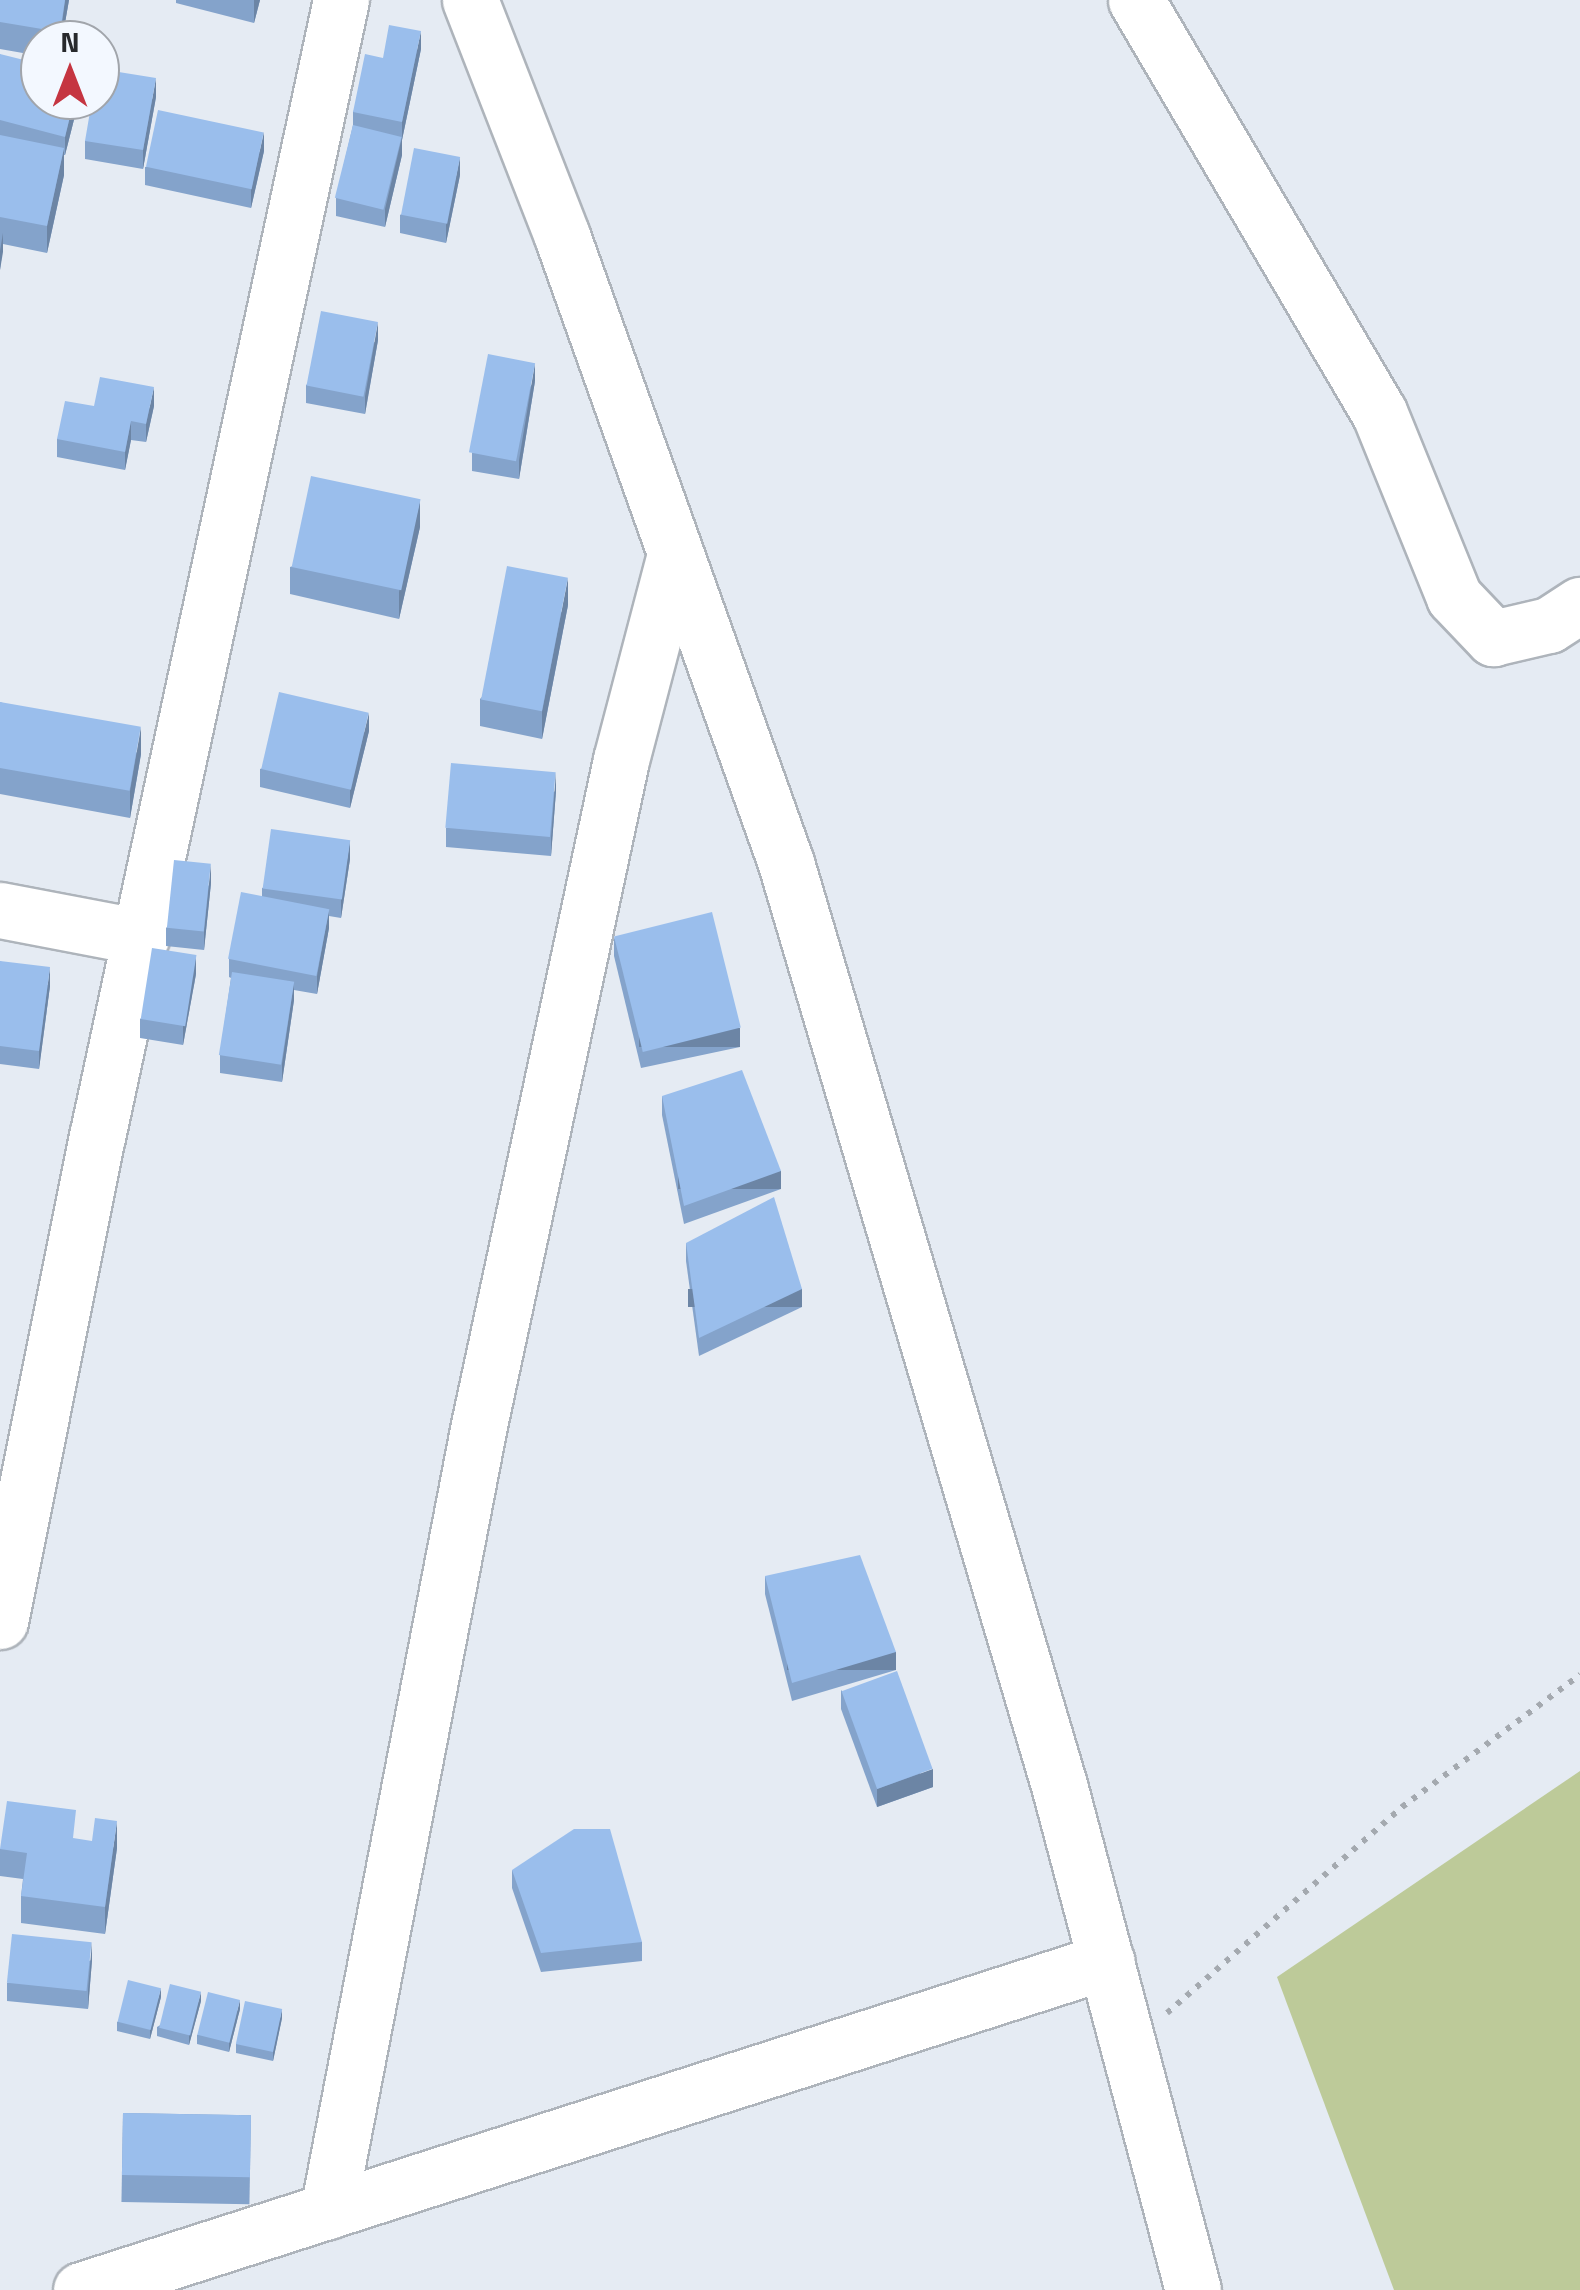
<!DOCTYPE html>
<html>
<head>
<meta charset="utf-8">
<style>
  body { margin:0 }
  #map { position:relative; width:1580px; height:2290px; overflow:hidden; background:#e5ebf3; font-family:"Titillium Web",sans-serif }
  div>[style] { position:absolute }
  .green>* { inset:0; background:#bdca99 }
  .path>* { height:6px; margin-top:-3px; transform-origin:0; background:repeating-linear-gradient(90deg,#a4a9af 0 5px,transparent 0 13px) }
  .roads { filter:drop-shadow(2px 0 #aeb4bb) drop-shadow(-2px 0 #aeb4bb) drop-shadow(0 2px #aeb4bb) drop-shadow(0 -2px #aeb4bb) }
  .minor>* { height:55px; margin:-27.5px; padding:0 27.5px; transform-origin:27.5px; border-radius:27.5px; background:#fff }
  .wall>* { inset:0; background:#84a3cb; transform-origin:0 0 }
  .shaded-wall>* { inset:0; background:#6c85a5; transform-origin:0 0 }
  .building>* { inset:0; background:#9abeec; transform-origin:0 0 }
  span { translate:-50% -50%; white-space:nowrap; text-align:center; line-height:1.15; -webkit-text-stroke:8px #f3f8ff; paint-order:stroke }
  .north { position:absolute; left:20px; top:20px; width:100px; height:100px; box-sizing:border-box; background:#f3f8ff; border:2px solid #a1a5ab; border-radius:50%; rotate:0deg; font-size:28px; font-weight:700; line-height:40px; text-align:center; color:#27292c }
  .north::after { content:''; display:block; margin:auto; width:35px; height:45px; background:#c53541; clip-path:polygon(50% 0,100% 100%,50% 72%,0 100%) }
</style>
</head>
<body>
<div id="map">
  <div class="green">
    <i style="clip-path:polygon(1580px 1771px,1580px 2290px,1394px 2290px,1277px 1977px)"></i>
  </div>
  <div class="path">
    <i style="left:1167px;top:2013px;width:313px;rotate:-41.2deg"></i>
    <i style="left:1402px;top:1807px;width:222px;rotate:-36.6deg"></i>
  </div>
  <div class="roads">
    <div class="minor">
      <i style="left:470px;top:0;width:253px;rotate:68.7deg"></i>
      <i style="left:562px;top:236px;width:666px;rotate:70.34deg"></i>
      <i style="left:786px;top:863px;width:962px;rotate:73.51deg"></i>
      <i style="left:1059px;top:1785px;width:522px;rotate:75.14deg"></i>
      <i style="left:1136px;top:0;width:478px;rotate:59.5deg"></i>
      <i style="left:1379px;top:412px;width:200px;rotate:67.9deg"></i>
      <i style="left:1454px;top:597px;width:57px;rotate:46.4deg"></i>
      <i style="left:1493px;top:638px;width:57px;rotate:-13.1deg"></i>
      <i style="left:1549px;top:625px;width:37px;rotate:-33deg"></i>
      <i style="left:0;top:910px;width:144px;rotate:10.8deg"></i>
      <i style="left:0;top:1621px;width:494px;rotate:-78.7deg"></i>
      <i style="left:97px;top:1137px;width:1163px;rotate:-77.89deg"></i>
      <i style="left:328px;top:2211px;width:800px;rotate:-79.13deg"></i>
      <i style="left:479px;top:1425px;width:680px;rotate:-77.95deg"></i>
      <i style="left:621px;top:760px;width:213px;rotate:-75.3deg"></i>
      <i style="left:81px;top:2290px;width:1077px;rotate:-17.78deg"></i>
    </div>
  </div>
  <div class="wall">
    <i style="clip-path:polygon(0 0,69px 0,62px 40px,40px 40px,40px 56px,0 49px)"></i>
    <i style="clip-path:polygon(176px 0,260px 0,254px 23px,176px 3px)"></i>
    <i style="clip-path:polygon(421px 49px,402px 140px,402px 155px,385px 227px,336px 216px,336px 198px,353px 125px,353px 112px,383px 58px)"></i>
    <i style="clip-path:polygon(0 54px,40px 100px,79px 100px,65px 155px,64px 155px,64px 175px,47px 253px,3px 244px,0 270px)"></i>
    <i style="clip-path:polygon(156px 97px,143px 169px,85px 159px,85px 141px)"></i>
    <i style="clip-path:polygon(264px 151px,251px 208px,145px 185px,145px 167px)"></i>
    <i style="clip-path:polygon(460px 175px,446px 243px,400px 233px,400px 215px)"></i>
    <i style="clip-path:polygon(378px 340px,365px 414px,306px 403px,306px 385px)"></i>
    <i style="clip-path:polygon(535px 381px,519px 479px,472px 471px,472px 453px)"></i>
    <i style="clip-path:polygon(154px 406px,146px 442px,131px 440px,125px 470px,57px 457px,57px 439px)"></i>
    <i style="clip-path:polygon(420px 527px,399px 619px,290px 594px,290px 567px)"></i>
    <i style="clip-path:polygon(568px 605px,542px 739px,480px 726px,480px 699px)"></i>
    <i style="clip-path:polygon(0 702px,141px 754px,130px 818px,0 794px)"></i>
    <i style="clip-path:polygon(369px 731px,350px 808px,260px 787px,260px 769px)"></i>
    <i style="clip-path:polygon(556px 791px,551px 856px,446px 847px,446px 828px)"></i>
    <i style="clip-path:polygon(350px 859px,341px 918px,329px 916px,329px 928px,317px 994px,294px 990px,294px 1000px,282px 1082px,220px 1073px,220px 1055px,231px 978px,229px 977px,229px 959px,262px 896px,262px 888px)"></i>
    <i style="clip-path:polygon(211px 883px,204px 950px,166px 946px,166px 928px)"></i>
    <i style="clip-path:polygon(614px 938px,740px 1047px,641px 1068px,614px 956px)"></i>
    <i style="clip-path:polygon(0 961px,50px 986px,39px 1069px,0 1064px)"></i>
    <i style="clip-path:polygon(196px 974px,183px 1045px,140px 1038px,140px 1019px)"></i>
    <i style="clip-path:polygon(662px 1096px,781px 1189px,684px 1224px,662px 1115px)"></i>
    <i style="clip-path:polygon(686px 1243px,802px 1307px,699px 1356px,686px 1261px)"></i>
    <i style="clip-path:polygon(765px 1576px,896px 1670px,792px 1701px,765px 1594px)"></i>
    <i style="clip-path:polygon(841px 1690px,933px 1787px,877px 1807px,841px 1709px)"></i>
    <i style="clip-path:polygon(76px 1839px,117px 1848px,105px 1934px,21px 1923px,21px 1896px,23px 1879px,0 1876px,0 1849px)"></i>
    <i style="clip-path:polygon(512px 1870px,642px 1942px,642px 1961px,541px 1972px,512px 1888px)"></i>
    <i style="clip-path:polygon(92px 1960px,88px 2009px,7px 2001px,7px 1983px)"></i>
    <i style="clip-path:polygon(161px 1997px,150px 2039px,117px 2031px,117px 2022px)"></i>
    <i style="clip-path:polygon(201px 2001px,189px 2045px,157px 2036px,157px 2027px)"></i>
    <i style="clip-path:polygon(240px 2009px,229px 2052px,197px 2044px,197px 2035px)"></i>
    <i style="clip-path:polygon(282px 2018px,273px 2061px,236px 2053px,236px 2044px)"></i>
    <i style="left:123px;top:2113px;width:128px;height:89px;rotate:1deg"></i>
  </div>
  <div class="shaded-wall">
    <i style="clip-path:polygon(65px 0,69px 0,62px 40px,60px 40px)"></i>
    <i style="clip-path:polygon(254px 0,260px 0,254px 23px)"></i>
    <i style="clip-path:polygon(421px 31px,421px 49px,402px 140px,402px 155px,385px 227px,385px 209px,402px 137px,402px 122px)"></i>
    <i style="clip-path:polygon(156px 78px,156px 97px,143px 169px,143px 150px)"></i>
    <i style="clip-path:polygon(74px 100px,79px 100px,65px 155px,65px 137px)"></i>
    <i style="clip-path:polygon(264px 132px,264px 151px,251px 208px,251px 190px)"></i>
    <i style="clip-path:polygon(64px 148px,64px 175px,47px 253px,47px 226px)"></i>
    <i style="clip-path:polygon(460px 157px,460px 175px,446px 243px,446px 225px)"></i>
    <i style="clip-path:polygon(3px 233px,3px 252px,0 270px,0 251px)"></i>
    <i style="clip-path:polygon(378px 322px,378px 340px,365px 414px,365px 396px)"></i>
    <i style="clip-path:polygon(535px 363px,535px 381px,519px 479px,519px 460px)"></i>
    <i style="clip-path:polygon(154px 387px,154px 406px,146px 442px,146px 424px)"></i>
    <i style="clip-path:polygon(131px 421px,131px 440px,125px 470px,125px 452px)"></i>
    <i style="clip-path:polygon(420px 500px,420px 527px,399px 619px,399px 592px)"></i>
    <i style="clip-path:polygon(568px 578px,568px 605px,542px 739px,542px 712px)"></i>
    <i style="clip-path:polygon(369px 713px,369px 731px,350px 808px,350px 789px)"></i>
    <i style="clip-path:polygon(141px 727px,141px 754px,130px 818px,130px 791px)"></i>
    <i style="clip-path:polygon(556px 772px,556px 791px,551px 856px,551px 838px)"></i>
    <i style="clip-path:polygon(350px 840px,350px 859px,341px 918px,341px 899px)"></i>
    <i style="clip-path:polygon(211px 864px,211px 883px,204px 950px,204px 932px)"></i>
    <i style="clip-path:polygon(329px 909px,329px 928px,317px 994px,317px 976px)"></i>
    <i style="clip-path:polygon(196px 955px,196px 974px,183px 1045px,183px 1027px)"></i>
    <i style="clip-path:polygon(50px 967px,50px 986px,39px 1069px,39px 1051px)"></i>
    <i style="clip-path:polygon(294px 982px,294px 1000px,282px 1082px,282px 1064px)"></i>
    <i style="left:740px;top:1028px;width:19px;height:101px;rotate:90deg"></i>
    <i style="left:781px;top:1171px;width:18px;height:103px;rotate:90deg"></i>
    <i style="left:802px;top:1289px;width:18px;height:114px;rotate:90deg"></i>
    <i style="left:896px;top:1652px;width:18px;height:109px;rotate:90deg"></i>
    <i style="clip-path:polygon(933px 1769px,933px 1787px,877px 1807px,877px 1789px)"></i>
    <i style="clip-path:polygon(117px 1821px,117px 1848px,105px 1934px,105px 1907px)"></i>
    <i style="clip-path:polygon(92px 1942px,92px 1960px,88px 2009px,88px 1990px)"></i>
    <i style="clip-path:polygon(161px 1988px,161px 1997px,150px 2039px,150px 2029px)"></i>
    <i style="clip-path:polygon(201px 1992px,201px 2001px,189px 2045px,189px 2035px)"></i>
    <i style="clip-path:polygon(240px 2000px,240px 2009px,229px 2052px,229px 2043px)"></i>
    <i style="clip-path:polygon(282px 2009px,282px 2018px,273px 2061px,273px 2051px)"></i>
  </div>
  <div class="building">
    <i style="clip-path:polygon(0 0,65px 0,60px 32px,0 22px)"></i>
    <i style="clip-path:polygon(389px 25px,421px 31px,402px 122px,353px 112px,365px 54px,383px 58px)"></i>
    <i style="clip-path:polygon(0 54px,40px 64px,40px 100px,74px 100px,65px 137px,0 120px)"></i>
    <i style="clip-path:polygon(100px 69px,156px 78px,143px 150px,85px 141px,92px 100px,100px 100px)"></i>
    <i style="left:158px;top:110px;width:108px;height:58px;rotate:12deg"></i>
    <i style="left:353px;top:125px;width:50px;height:75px;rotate:14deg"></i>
    <i style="clip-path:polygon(0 135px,64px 148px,47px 226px,0 217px)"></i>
    <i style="left:414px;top:148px;width:47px;height:68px;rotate:11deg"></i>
    <i style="left:321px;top:311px;width:58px;height:76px;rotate:11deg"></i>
    <i style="left:488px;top:354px;width:48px;height:100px;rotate:11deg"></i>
    <i style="clip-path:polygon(100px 377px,154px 387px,146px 424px,131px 421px,125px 452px,57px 439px,65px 401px,94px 406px)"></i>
    <i style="left:311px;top:476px;width:112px;height:93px;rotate:12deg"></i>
    <i style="left:507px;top:566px;width:62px;height:136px;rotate:11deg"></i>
    <i style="left:279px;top:692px;width:92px;height:79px;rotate:13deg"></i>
    <i style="left:0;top:702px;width:143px;height:65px;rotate:10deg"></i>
    <i style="left:451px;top:763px;width:105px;height:65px;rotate:5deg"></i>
    <i style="left:271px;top:829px;width:80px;height:60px;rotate:8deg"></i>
    <i style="left:174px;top:860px;width:37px;height:68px;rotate:6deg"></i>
    <i style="left:241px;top:892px;width:90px;height:68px;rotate:11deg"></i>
    <i style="left:712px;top:912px;width:119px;height:101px;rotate:76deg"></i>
    <i style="left:152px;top:948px;width:45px;height:72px;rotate:9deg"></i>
    <i style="clip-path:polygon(0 961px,50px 967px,39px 1051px,0 1046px)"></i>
    <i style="left:232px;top:972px;width:63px;height:84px;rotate:9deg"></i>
    <i style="clip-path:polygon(742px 1070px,781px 1171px,684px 1206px,662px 1096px)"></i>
    <i style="clip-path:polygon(774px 1197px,802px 1289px,699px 1338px,686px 1243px)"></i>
    <i style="clip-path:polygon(860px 1555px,896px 1652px,792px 1683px,765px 1576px)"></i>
    <i style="left:897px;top:1671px;width:104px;height:59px;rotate:70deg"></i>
    <i style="clip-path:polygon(7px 1801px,76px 1810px,73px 1838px,92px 1841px,95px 1818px,117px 1821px,105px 1907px,21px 1896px,27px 1853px,0 1849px)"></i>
    <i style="clip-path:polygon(574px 1829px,610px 1829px,642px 1942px,541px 1953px,512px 1870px)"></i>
    <i style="left:12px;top:1934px;width:80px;height:49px;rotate:6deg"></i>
    <i style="left:128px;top:1980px;width:34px;height:43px;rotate:14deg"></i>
    <i style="left:170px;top:1984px;width:32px;height:45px;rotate:14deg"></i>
    <i style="left:208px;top:1992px;width:33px;height:44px;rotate:14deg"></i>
    <i style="left:245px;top:2001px;width:38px;height:44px;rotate:12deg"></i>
    <i style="left:123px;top:2113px;width:128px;height:62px;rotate:1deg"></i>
  </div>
  <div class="north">N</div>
</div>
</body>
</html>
